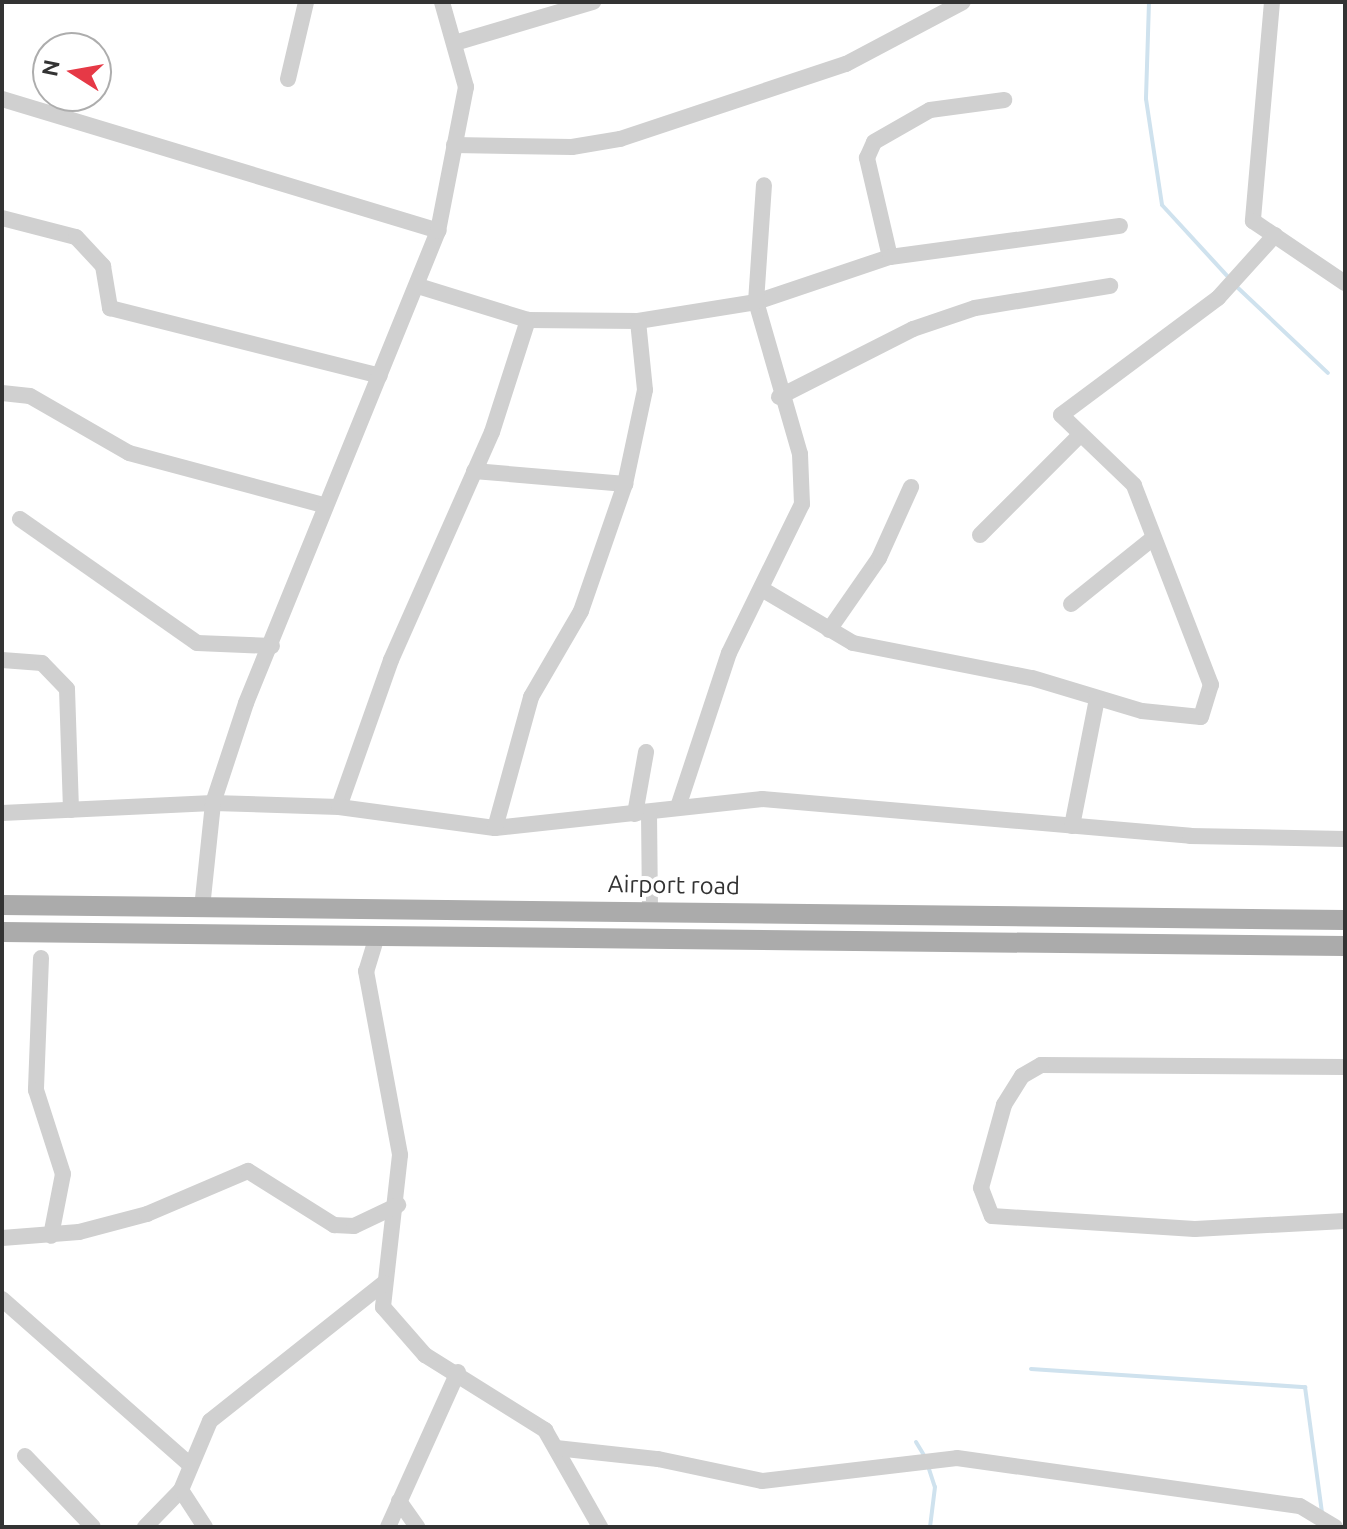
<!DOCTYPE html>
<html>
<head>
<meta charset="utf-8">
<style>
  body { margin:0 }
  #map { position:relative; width:1347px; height:1529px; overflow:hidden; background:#fff; font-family:Ubuntu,sans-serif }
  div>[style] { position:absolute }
  .stream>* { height:4px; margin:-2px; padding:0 2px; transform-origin:2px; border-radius:2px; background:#cfe2ee }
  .minor>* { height:16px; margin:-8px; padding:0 8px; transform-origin:8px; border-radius:8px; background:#d0d0d0 }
  .major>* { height:20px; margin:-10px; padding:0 10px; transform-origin:10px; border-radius:10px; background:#ababab }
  span { translate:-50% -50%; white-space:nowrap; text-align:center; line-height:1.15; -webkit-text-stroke:8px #fff; paint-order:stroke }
  .street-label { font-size:24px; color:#333 }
  .frame { position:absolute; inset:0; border:4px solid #333; pointer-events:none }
  .north { position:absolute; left:32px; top:32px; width:80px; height:80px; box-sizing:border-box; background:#fff; border:2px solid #adadad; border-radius:50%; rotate:281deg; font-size:22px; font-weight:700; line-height:32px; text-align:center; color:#333 }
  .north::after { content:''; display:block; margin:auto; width:28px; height:36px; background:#e63946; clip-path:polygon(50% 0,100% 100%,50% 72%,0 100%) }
</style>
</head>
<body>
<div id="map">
  <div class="stream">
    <i style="left:1149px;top:2px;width:97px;rotate:91.8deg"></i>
    <i style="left:1146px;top:99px;width:107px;rotate:81.4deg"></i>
    <i style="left:1162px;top:205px;width:102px;rotate:47.4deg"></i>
    <i style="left:1237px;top:287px;width:125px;rotate:43.4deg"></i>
    <i style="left:1031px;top:1369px;width:275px;rotate:3.8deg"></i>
    <i style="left:1305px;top:1387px;width:127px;rotate:82.3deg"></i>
    <i style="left:916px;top:1442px;width:17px;rotate:59deg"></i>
    <i style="left:928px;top:1466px;width:22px;rotate:72deg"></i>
    <i style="left:935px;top:1487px;width:40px;rotate:97.1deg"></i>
  </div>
  <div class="minor">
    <i style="left:1272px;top:2px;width:220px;rotate:95deg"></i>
    <i style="left:1253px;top:221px;width:111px;rotate:34deg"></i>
    <i style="left:458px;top:42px;width:141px;rotate:-16.5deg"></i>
    <i style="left:288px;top:79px;width:79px;rotate:-76.8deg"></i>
    <i style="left:2px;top:99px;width:456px;rotate:16.8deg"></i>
    <i style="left:454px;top:145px;width:118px;rotate:1deg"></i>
    <i style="left:572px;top:147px;width:49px;rotate:-9.5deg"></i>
    <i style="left:620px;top:139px;width:238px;rotate:-18.4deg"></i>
    <i style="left:846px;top:64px;width:132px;rotate:-27.9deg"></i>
    <i style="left:2px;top:218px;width:76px;rotate:14.4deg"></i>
    <i style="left:76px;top:237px;width:40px;rotate:47deg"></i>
    <i style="left:103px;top:266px;width:43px;rotate:80.5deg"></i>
    <i style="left:110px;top:308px;width:278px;rotate:14.1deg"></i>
    <i style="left:890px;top:257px;width:102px;rotate:-103.1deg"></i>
    <i style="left:867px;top:158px;width:17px;rotate:-66deg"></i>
    <i style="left:874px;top:142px;width:64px;rotate:-29.7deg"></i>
    <i style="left:930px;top:110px;width:75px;rotate:-7.7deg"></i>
    <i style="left:418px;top:286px;width:115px;rotate:17.2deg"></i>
    <i style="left:528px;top:320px;width:110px;rotate:0.5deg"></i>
    <i style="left:638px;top:321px;width:120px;rotate:-9.1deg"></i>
    <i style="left:756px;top:302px;width:141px;rotate:-18.6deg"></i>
    <i style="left:890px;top:257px;width:232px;rotate:-7.7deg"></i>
    <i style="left:2px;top:393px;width:28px;rotate:6deg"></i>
    <i style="left:30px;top:396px;width:114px;rotate:29.9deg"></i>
    <i style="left:129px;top:453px;width:201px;rotate:15deg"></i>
    <i style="left:779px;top:397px;width:150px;rotate:-26.9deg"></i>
    <i style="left:913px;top:329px;width:65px;rotate:-18.7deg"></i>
    <i style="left:975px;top:308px;width:137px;rotate:-9.3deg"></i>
    <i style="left:474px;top:471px;width:152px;rotate:4.9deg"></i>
    <i style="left:20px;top:519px;width:216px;rotate:35deg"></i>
    <i style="left:197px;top:643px;width:75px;rotate:2.3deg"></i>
    <i style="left:980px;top:535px;width:139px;rotate:-45deg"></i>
    <i style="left:765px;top:591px;width:102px;rotate:30.6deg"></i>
    <i style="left:853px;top:643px;width:182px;rotate:11.1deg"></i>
    <i style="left:1032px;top:678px;width:115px;rotate:16.7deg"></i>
    <i style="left:1142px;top:711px;width:59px;rotate:5.8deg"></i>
    <i style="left:1201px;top:717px;width:34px;rotate:-73deg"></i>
    <i style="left:1211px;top:685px;width:214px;rotate:-111.1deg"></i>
    <i style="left:1134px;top:485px;width:101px;rotate:-136.2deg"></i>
    <i style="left:1061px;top:415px;width:196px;rotate:-36.7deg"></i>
    <i style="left:1218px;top:298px;width:85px;rotate:-47.9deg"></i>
    <i style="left:1071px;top:604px;width:105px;rotate:-38.8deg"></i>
    <i style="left:829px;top:630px;width:88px;rotate:-55.2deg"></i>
    <i style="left:879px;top:558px;width:78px;rotate:-65.7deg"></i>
    <i style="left:2px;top:660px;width:40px;rotate:4.3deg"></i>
    <i style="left:42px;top:663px;width:36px;rotate:46deg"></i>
    <i style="left:67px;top:689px;width:121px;rotate:88.1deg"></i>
    <i style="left:339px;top:807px;width:156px;rotate:-70.5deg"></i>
    <i style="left:391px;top:660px;width:249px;rotate:-66.1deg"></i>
    <i style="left:492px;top:432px;width:118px;rotate:-72.2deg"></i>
    <i style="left:678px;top:807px;width:162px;rotate:-71.7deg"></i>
    <i style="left:729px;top:653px;width:166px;rotate:-63.9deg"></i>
    <i style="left:802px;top:504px;width:50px;rotate:-92.3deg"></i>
    <i style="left:800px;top:454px;width:158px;rotate:-106.1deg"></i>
    <i style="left:756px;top:302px;width:117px;rotate:-86.1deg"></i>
    <i style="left:2px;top:813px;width:211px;rotate:-2.7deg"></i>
    <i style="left:213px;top:803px;width:126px;rotate:1.8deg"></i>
    <i style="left:339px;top:807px;width:157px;rotate:7.7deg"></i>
    <i style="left:495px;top:828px;width:269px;rotate:-6.2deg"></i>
    <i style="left:762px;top:799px;width:430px;rotate:4.9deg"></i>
    <i style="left:1190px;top:836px;width:155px;rotate:1.1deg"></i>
    <i style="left:649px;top:813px;width:98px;rotate:89.4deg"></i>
    <i style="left:635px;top:814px;width:63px;rotate:-79.9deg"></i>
    <i style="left:1072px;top:826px;width:130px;rotate:-78.9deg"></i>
    <i style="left:495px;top:828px;width:136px;rotate:-74.6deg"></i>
    <i style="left:531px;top:697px;width:99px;rotate:-59.8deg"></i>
    <i style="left:581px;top:611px;width:134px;rotate:-70.9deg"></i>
    <i style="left:625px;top:484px;width:96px;rotate:-78deg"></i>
    <i style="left:645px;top:390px;width:69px;rotate:-95.8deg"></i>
    <i style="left:202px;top:908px;width:106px;rotate:-84deg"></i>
    <i style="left:213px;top:803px;width:105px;rotate:-71.7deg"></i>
    <i style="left:246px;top:703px;width:510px;rotate:-67.86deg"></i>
    <i style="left:438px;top:231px;width:147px;rotate:-79deg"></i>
    <i style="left:466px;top:87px;width:88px;rotate:-105.8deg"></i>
    <i style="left:377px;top:936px;width:37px;rotate:107deg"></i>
    <i style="left:366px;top:971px;width:187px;rotate:79.5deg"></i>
    <i style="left:400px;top:1155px;width:153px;rotate:96.4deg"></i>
    <i style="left:383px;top:1307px;width:64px;rotate:48.8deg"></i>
    <i style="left:425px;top:1355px;width:142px;rotate:32deg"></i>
    <i style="left:545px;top:1430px;width:112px;rotate:60.4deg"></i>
    <i style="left:41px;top:958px;width:132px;rotate:92.2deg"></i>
    <i style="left:36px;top:1090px;width:88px;rotate:72.2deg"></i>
    <i style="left:63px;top:1174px;width:63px;rotate:101deg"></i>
    <i style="left:1345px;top:1067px;width:304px;rotate:-179.6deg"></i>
    <i style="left:1041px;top:1065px;width:22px;rotate:150deg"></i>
    <i style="left:1022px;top:1076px;width:34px;rotate:122deg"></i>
    <i style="left:1004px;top:1105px;width:86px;rotate:105.5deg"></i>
    <i style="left:981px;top:1188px;width:30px;rotate:69deg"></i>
    <i style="left:992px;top:1216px;width:203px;rotate:3.7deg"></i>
    <i style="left:1195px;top:1229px;width:150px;rotate:-3.1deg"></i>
    <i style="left:2px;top:1238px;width:77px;rotate:-4.5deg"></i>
    <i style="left:79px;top:1232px;width:70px;rotate:-14.8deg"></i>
    <i style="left:147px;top:1214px;width:110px;rotate:-23.1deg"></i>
    <i style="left:248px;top:1171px;width:102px;rotate:32.1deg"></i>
    <i style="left:334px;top:1225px;width:20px;rotate:3deg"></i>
    <i style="left:354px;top:1226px;width:49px;rotate:-25.5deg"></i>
    <i style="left:2px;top:1299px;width:249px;rotate:41.4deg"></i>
    <i style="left:556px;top:1448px;width:103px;rotate:6.2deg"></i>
    <i style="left:658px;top:1459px;width:106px;rotate:11.9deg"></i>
    <i style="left:762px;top:1481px;width:196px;rotate:-6.7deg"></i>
    <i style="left:957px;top:1458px;width:346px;rotate:8deg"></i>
    <i style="left:1300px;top:1506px;width:41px;rotate:31deg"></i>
    <i style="left:25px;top:1456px;width:98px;rotate:46.2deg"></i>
    <i style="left:399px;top:1501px;width:32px;rotate:55deg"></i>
    <i style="left:145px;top:1527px;width:52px;rotate:-45.8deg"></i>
    <i style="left:205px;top:1527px;width:44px;rotate:-123deg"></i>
    <i style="left:181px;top:1490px;width:75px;rotate:-67.2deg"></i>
    <i style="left:210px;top:1421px;width:222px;rotate:-38.4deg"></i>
    <i style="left:388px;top:1527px;width:170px;rotate:-65.7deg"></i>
  </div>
  <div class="major">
    <i style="left:2px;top:905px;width:1343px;rotate:0.64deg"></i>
    <i style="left:2px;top:932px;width:1343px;rotate:0.6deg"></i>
  </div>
  <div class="street-label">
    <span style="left:674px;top:885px;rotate:1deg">Airport road</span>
  </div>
  <div class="frame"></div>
  <div class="north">N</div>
</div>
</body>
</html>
